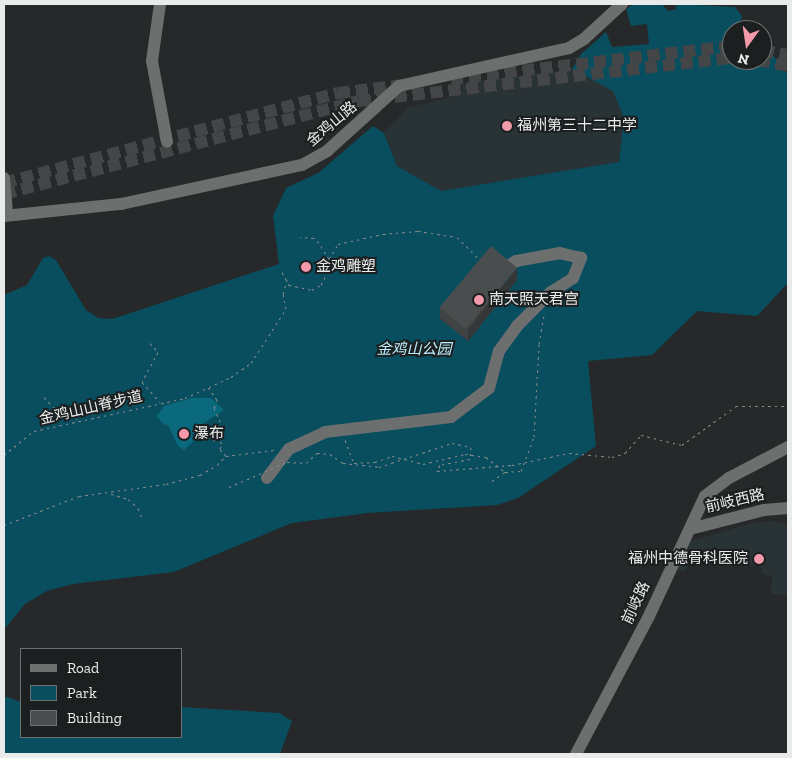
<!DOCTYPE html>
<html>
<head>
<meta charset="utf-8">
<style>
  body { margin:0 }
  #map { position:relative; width:792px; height:758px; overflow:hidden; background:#262829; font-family:"Zilla Slab","Noto Sans SC",serif }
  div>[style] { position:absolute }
  .built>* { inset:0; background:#293336 }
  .green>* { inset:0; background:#084e5e }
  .water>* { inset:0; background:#0b697e }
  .major-tunnel>* { height:12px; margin-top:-6px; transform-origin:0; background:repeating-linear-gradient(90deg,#434546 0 12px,transparent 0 18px) }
  .path>* { height:1px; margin-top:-0.5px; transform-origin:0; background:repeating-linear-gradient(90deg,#898b8b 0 2.5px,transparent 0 6.5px) }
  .minor>* { height:12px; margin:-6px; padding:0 6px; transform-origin:6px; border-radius:6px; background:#6d6f6f }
  .path-bridge>* { height:1px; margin-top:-0.5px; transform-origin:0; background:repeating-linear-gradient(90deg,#898b8b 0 2.5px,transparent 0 6.5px) }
  .wall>* { inset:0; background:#404243 }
  .shaded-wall>* { inset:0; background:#343637 }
  .building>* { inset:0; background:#4a4d4e; transform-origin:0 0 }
  .dots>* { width:14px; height:14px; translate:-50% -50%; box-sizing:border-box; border:2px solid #1c1f20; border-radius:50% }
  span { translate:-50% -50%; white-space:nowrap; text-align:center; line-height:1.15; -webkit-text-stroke:4px #1c1f20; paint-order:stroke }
  .street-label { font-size:15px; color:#e9ebeb }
  .poi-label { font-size:15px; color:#e9ebeb }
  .left { translate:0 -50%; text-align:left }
  .right { translate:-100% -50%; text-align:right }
  .park-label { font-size:15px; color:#bcedfc; font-style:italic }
  .frame { position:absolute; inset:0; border:5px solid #e9ebeb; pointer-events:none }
  .legend { position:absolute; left:20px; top:648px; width:162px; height:90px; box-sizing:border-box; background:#1c1f20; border:1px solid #6e7171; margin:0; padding:6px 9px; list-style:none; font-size:15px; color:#e9ebeb }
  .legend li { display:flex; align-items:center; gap:10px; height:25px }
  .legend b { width:25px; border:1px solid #6e7171 }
  .north { position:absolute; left:722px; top:20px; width:50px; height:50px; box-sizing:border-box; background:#1c1f20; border:1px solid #6e7171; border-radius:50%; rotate:194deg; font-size:14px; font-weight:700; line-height:20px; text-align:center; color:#e9ebeb }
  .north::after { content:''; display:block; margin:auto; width:18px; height:22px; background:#f39aaa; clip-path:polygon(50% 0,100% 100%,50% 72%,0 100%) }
</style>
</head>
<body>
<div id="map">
  <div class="built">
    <i style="clip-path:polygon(572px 69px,613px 91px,624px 118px,619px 162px,441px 191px,397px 166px,384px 133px,409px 107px,452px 97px,451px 86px)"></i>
    <i style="clip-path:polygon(773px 521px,788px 524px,788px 597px,771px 593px,772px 576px,761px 573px,762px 568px,696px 550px,686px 570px,683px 572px,676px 569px,691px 541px,752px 523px)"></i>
  </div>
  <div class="green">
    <i style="clip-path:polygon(634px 4px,662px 4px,668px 11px,676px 9px,675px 4px,735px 7px,742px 16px,740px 30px,732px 30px,732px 60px,762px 60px,762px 40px,788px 75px,788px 283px,757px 316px,697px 311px,652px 355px,588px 361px,596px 446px,518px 498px,497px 505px,368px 513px,292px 523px,174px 572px,73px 584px,47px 591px,25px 604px,4px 630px,4px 295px,27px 285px,43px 258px,49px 256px,56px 260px,86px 310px,98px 318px,112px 319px,279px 264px,273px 216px,286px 188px,318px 173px,373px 126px,384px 133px,397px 166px,441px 191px,619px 162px,624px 118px,613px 91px,572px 69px,581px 54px,606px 32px,612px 47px,649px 44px,647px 24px,631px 26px,626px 9px)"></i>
    <i style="clip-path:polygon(4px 696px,21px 702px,21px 737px,181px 737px,181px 707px,279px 713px,292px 721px,280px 754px,4px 754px)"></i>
  </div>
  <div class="water">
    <i style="clip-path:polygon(192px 398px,211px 398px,224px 410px,196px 428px,192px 434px,193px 442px,184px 450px,178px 446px,168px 425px,163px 424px,157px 416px,164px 406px)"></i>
  </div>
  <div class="major-tunnel">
    <i style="left:762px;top:50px;width:26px;rotate:11deg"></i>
    <i style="left:758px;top:60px;width:31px;rotate:11deg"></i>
    <i style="left:451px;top:79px;width:283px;rotate:-6.7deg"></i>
    <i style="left:4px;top:183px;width:346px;rotate:-15.1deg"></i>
    <i style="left:338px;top:93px;width:66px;rotate:-6.9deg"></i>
    <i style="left:4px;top:194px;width:367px;rotate:-14.7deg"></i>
    <i style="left:359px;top:101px;width:375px;rotate:-6.6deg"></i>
  </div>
  <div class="path">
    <i style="left:329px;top:259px;width:17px;rotate:-59deg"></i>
    <i style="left:338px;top:244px;width:46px;rotate:-12.5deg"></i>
    <i style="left:383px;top:234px;width:35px;rotate:-5deg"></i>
    <i style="left:418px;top:231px;width:39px;rotate:9deg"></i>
    <i style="left:457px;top:237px;width:31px;rotate:45deg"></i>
    <i style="left:282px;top:272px;width:15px;rotate:62deg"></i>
    <i style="left:289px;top:285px;width:24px;rotate:12deg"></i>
    <i style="left:312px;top:290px;width:10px;rotate:-29deg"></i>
    <i style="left:321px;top:285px;width:16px;rotate:-63deg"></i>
    <i style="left:328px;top:271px;width:12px;rotate:-85deg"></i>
    <i style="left:329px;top:259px;width:19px;rotate:-122deg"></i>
    <i style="left:319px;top:243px;width:7px;rotate:-135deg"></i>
    <i style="left:314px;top:238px;width:14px;rotate:-176deg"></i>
    <i style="left:150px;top:343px;width:12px;rotate:48deg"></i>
    <i style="left:158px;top:352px;width:34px;rotate:118deg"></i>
    <i style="left:142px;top:382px;width:27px;rotate:48deg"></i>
    <i style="left:44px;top:397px;width:13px;rotate:48deg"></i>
    <i style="left:53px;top:407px;width:27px;rotate:27deg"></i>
    <i style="left:345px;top:440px;width:25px;rotate:69deg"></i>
    <i style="left:354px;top:463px;width:21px;rotate:-3deg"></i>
    <i style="left:375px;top:462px;width:18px;rotate:-19deg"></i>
    <i style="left:392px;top:456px;width:32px;rotate:14deg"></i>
    <i style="left:423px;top:464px;width:43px;rotate:-13.4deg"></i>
    <i style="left:465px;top:454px;width:21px;rotate:8deg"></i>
    <i style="left:486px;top:457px;width:24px;rotate:38deg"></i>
    <i style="left:4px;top:455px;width:38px;rotate:-39deg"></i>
    <i style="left:34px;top:431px;width:155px;rotate:-12.3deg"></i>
    <i style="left:185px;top:398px;width:51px;rotate:-24.5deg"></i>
    <i style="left:231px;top:377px;width:24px;rotate:-35deg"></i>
    <i style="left:251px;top:363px;width:64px;rotate:-57.1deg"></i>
    <i style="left:286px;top:309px;width:15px;rotate:-101deg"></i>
    <i style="left:283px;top:294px;width:15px;rotate:-74deg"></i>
    <i style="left:226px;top:456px;width:48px;rotate:-7.1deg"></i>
    <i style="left:492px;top:481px;width:16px;rotate:-35deg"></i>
    <i style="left:505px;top:472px;width:16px;rotate:-4deg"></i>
    <i style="left:521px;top:471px;width:36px;rotate:-69deg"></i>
    <i style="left:534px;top:437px;width:93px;rotate:-86.9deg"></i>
    <i style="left:539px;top:344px;width:28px;rotate:-80deg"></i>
    <i style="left:111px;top:494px;width:18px;rotate:16deg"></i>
    <i style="left:128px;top:499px;width:13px;rotate:42deg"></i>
    <i style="left:138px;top:508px;width:11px;rotate:68deg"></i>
    <i style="left:4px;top:525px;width:80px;rotate:-21.1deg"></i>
    <i style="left:79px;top:496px;width:88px;rotate:-7.9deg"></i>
    <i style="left:166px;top:484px;width:35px;rotate:-15deg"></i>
    <i style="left:200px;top:475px;width:20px;rotate:-30deg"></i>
    <i style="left:217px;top:465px;width:13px;rotate:-45deg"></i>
    <i style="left:226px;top:456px;width:9px;rotate:-131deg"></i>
    <i style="left:220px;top:449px;width:6px;rotate:-72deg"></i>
    <i style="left:222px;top:443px;width:15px;rotate:-157deg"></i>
    <i style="left:208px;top:437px;width:6px;rotate:-121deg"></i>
    <i style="left:205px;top:432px;width:18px;rotate:-13deg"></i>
    <i style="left:223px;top:428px;width:22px;rotate:-114deg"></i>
    <i style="left:214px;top:408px;width:9px;rotate:-69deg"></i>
    <i style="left:217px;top:400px;width:16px;rotate:-125deg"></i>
  </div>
  <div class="minor">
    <i style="left:160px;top:4px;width:58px;rotate:98deg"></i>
    <i style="left:152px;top:61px;width:82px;rotate:79.5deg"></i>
    <i style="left:4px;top:178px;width:37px;rotate:85deg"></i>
    <i style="left:4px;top:216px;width:118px;rotate:-5.9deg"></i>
    <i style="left:121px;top:204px;width:185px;rotate:-12.2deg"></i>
    <i style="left:302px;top:165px;width:29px;rotate:-29deg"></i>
    <i style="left:327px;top:151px;width:97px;rotate:-42.1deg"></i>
    <i style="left:399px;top:86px;width:174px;rotate:-12.6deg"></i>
    <i style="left:569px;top:48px;width:17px;rotate:-31deg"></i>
    <i style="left:584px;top:39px;width:52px;rotate:-42.6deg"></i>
    <i style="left:267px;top:478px;width:36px;rotate:-53deg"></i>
    <i style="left:289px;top:449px;width:40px;rotate:-25deg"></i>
    <i style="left:325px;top:432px;width:127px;rotate:-6.8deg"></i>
    <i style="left:451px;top:417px;width:48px;rotate:-37.3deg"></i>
    <i style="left:489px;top:388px;width:38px;rotate:-75deg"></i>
    <i style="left:499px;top:351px;width:31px;rotate:-54deg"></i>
    <i style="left:517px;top:326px;width:48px;rotate:-45deg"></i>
    <i style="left:551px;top:292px;width:26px;rotate:-32deg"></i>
    <i style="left:573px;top:278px;width:22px;rotate:-68deg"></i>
    <i style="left:581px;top:258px;width:22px;rotate:-167deg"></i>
    <i style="left:560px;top:253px;width:45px;rotate:169.7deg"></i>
    <i style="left:516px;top:261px;width:14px;rotate:146deg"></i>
    <i style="left:690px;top:529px;width:76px;rotate:-14.4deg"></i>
    <i style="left:764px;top:510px;width:24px;rotate:-5deg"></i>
    <i style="left:576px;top:754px;width:156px;rotate:-62.1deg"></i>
    <i style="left:649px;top:616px;width:132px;rotate:-65deg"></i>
    <i style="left:705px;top:496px;width:30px;rotate:-37deg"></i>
    <i style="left:729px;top:478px;width:67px;rotate:-27.7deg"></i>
  </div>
  <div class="path-bridge">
    <i style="left:229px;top:487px;width:63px;rotate:-23.3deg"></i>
    <i style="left:287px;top:462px;width:19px;rotate:3deg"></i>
    <i style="left:306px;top:463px;width:15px;rotate:-42deg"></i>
    <i style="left:317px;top:453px;width:13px;rotate:4deg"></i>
    <i style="left:330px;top:454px;width:16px;rotate:35deg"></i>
    <i style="left:343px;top:463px;width:36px;rotate:6deg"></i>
    <i style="left:379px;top:467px;width:77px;rotate:-18.2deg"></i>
    <i style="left:452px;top:443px;width:19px;rotate:12deg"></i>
    <i style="left:471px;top:447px;width:12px;rotate:95deg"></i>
    <i style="left:470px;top:459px;width:31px;rotate:169deg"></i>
    <i style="left:440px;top:465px;width:7px;rotate:117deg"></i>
    <i style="left:437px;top:471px;width:75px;rotate:-4.6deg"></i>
    <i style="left:512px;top:465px;width:58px;rotate:-11.9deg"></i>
    <i style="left:569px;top:453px;width:43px;rotate:5.3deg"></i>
    <i style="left:612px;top:457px;width:14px;rotate:-17deg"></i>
    <i style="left:625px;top:453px;width:24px;rotate:-48deg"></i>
    <i style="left:641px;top:435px;width:42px;rotate:13.7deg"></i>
    <i style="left:682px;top:445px;width:67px;rotate:-35.8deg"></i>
    <i style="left:736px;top:406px;width:52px"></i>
  </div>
  <div class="wall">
    <i style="clip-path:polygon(517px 280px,468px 341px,440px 319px,440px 308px)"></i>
  </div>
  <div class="shaded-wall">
    <i style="clip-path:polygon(517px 268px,517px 280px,468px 341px,468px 330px)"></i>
  </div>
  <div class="building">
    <i style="left:491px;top:246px;width:34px;height:80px;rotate:40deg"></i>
  </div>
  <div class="dots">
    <i style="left:507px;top:126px;background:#f39aaa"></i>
    <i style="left:306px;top:267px;background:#f39aaa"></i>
    <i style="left:479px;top:300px;background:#f39aaa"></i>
    <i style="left:184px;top:434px;background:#f39aaa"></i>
    <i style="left:759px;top:559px;background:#f39aaa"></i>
  </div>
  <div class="street-label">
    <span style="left:332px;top:124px;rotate:-40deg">金鸡山路</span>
    <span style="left:91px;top:408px;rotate:-13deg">金鸡山山脊步道</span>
    <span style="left:735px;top:501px;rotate:-13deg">前岐西路</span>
    <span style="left:636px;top:603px;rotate:-65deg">前岐路</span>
  </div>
  <div class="poi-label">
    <span class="left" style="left:517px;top:126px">福州第三十二中学</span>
    <span class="left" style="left:316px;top:267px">金鸡雕塑</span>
    <span class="left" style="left:489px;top:300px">南天照天君宫</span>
    <span class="left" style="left:194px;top:434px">瀑布</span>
    <span class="right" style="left:748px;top:559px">福州中德骨科医院</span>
  </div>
  <div class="park-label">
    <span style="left:414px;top:350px">金鸡山公园</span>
  </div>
  <div class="frame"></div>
  <ul class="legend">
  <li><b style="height:6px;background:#6d6f6f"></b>Road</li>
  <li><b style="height:14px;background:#084e5e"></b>Park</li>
  <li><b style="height:14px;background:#4a4d4e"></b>Building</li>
  </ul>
  <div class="north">N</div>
</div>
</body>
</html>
